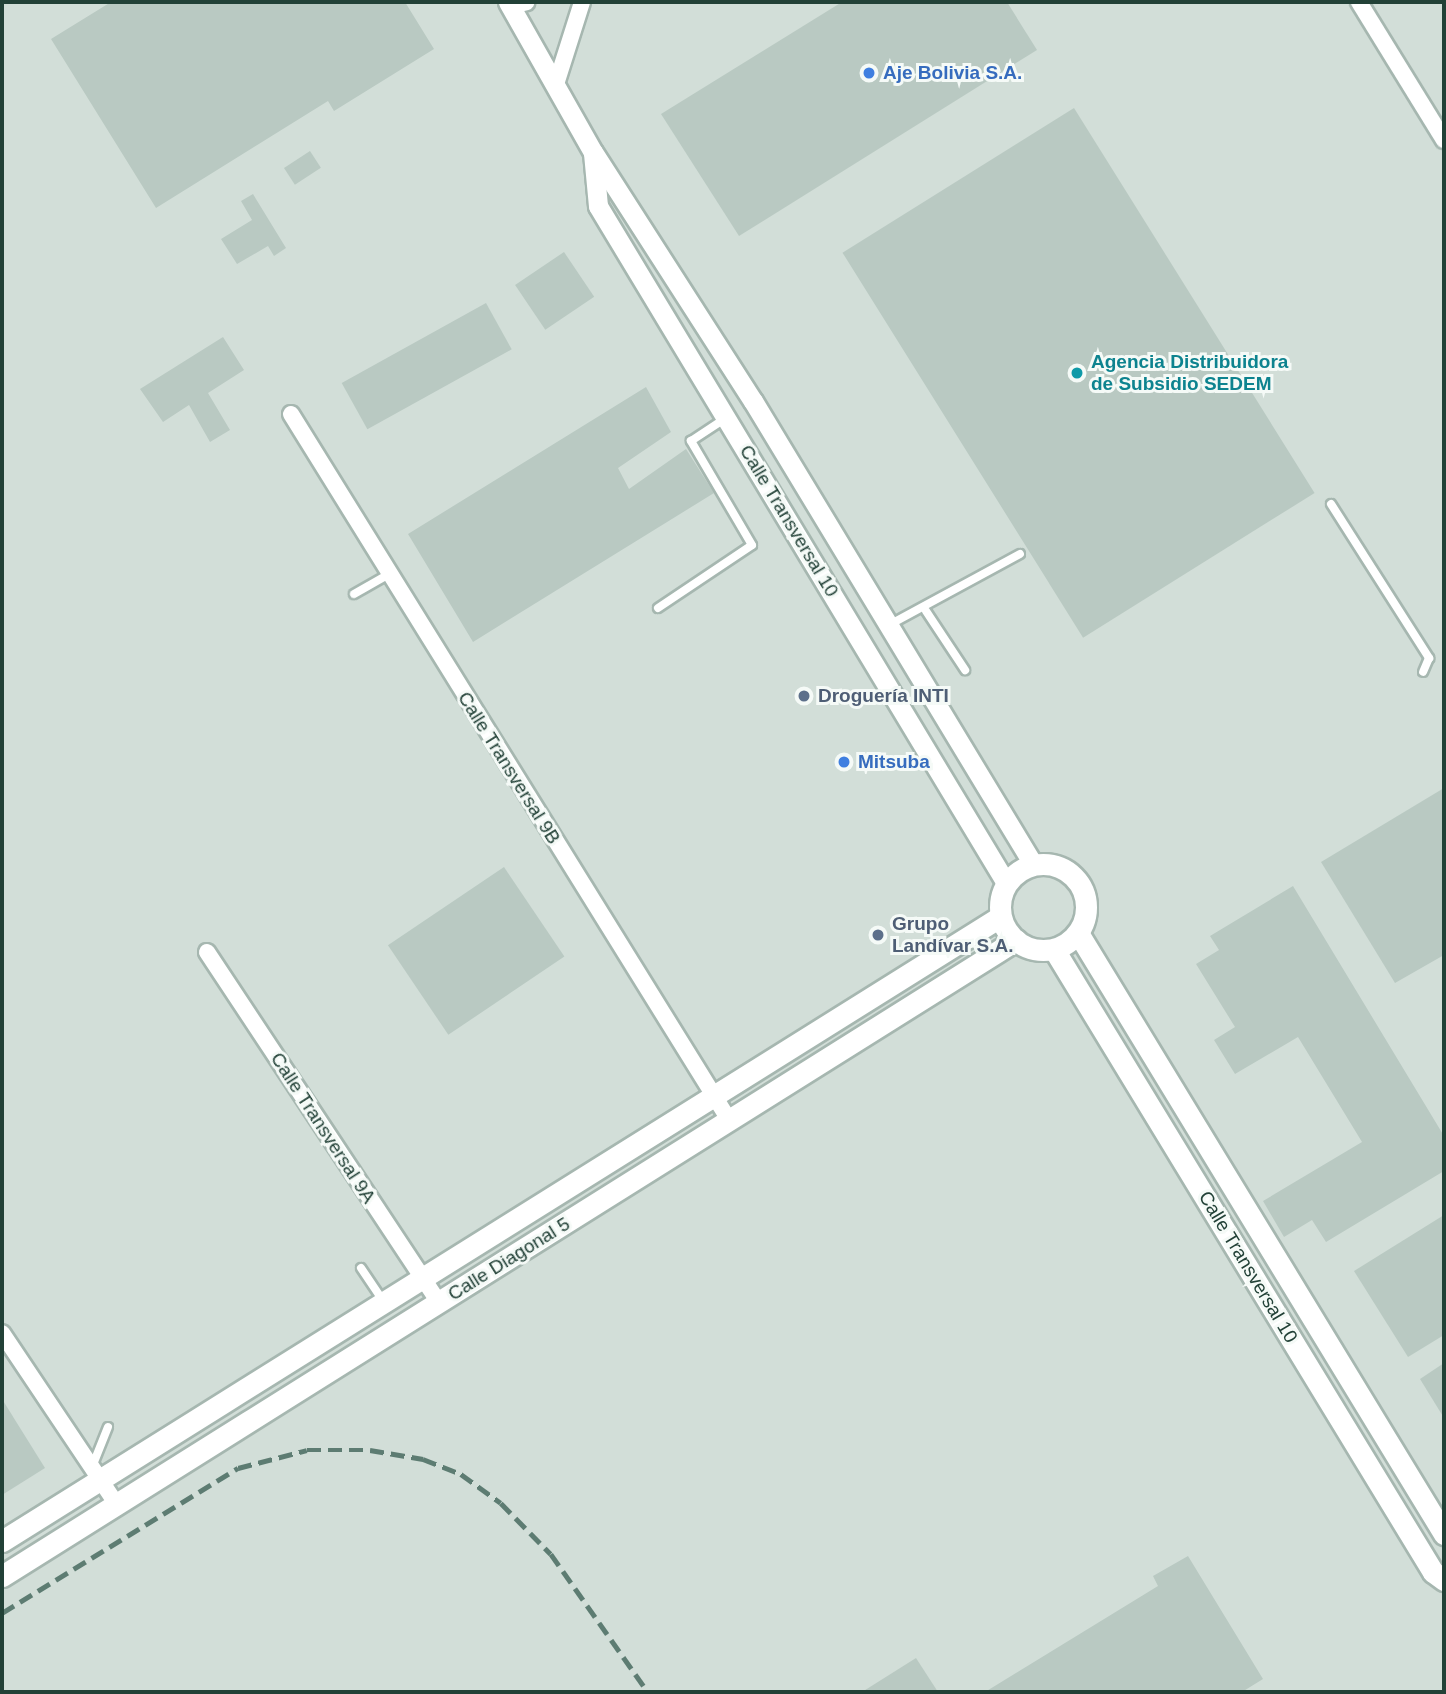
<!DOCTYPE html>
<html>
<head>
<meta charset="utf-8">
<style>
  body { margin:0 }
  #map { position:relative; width:1446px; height:1694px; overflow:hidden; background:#e4eee9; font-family:Arial,sans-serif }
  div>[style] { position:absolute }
  .built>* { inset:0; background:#d2ded8; transform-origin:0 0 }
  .building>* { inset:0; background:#b9c9c2; transform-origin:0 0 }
  .roads { filter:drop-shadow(2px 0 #a6b7b0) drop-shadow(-2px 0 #a6b7b0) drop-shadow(0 2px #a6b7b0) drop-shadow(0 -2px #a6b7b0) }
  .service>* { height:8px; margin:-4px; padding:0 4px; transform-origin:4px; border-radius:4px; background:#fff }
  .minor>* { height:16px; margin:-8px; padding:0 8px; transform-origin:8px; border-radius:8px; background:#fff }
  .tertiary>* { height:19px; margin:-9.5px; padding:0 9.5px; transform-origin:9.5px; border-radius:9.5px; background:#fff }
  .secondary>* { height:21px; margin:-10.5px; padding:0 10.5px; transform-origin:10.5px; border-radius:10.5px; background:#fff }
  .secondary>.ring { margin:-10.5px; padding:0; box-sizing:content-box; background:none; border:21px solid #fff; border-radius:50% }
  .rail>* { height:4.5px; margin-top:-2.25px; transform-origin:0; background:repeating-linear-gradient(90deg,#5d7c72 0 14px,transparent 0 21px) }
  .dots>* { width:19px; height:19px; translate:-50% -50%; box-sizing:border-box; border:4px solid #f5faf7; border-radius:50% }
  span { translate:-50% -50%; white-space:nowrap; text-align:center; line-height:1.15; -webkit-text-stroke:6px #f5faf7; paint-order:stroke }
  .shop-label { font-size:19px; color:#366cbe; font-weight:700 }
  .left { translate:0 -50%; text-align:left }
  .culture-label { font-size:19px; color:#0d838f; font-weight:700 }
  .street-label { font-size:19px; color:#224137 }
  .service-label { font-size:19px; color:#4e5e75; font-weight:700 }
  .frame { position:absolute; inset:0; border:4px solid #224137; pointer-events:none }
</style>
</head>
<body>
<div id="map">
  <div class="built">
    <i style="left:2px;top:2px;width:1442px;height:1690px"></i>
  </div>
  <div class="building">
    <i style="clip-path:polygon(111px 2px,405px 2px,434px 49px,334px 111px,328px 101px,156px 208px,51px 39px)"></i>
    <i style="clip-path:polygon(842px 2px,1007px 2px,1037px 50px,739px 236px,661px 114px)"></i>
    <i style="left:1074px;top:108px;width:454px;height:273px;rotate:58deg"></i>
    <i style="left:310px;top:151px;width:20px;height:31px;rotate:57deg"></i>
    <i style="clip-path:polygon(253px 194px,286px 248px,274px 256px,268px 246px,237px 264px,221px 239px,252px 220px,241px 201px)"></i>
    <i style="left:564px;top:252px;width:54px;height:59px;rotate:56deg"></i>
    <i style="left:486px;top:303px;width:53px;height:165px;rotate:61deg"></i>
    <i style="clip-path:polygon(223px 337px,244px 370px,208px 393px,230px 430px,210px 442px,189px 405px,163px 422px,140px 389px)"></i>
    <i style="clip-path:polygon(646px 387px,671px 432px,618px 468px,629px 489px,686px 449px,714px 493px,473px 642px,408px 534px)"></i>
    <i style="clip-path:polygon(1444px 788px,1444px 955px,1395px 983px,1321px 862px)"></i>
    <i style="left:504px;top:867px;width:108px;height:140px;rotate:56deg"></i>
    <i style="clip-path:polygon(1293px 886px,1444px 1136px,1444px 1171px,1326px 1242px,1312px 1220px,1284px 1237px,1263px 1201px,1362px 1142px,1298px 1037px,1235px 1074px,1214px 1040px,1235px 1027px,1196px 964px,1219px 950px,1210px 936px)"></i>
    <i style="clip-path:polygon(1444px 1215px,1444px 1335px,1408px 1357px,1354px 1271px)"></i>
    <i style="clip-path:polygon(1444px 1363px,1444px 1418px,1420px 1379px)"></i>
    <i style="clip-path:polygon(2px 1399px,45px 1468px,2px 1495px)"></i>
    <i style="clip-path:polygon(1188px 1556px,1263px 1679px,1242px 1692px,985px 1692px,1158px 1586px,1153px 1576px)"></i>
    <i style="clip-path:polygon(916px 1658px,938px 1692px,862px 1692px)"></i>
  </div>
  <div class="roads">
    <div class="service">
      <i style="left:1331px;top:504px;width:183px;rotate:57.5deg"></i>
      <i style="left:1429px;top:658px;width:15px;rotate:113deg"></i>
      <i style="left:354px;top:594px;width:40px;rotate:-29.7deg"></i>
      <i style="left:658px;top:608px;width:113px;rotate:-33.8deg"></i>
      <i style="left:752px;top:545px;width:121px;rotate:-120.4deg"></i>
      <i style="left:691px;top:441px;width:42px;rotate:-33.3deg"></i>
      <i style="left:926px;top:611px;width:71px;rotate:56.5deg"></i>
      <i style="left:889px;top:625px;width:149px;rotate:-28.5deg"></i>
      <i style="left:361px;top:1268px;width:40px;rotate:56deg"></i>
      <i style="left:92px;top:1467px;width:43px;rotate:-68.2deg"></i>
    </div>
    <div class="minor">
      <i style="left:1359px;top:2px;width:162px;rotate:58.4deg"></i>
      <i style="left:511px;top:6px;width:16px;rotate:-14deg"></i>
      <i style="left:557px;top:81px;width:83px;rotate:-72.4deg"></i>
      <i style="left:291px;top:414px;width:831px;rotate:58.18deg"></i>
      <i style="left:207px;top:952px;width:421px;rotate:56.5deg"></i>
      <i style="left:2px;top:1333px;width:205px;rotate:56.2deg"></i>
    </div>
    <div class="tertiary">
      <i style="left:508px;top:2px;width:172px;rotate:60.5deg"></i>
      <i style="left:593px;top:152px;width:296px;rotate:57.3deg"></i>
      <i style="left:753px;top:401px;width:541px;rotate:58.84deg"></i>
      <i style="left:593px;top:153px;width:53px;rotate:84.6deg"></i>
      <i style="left:598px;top:206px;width:790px;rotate:58.92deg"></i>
    </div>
    <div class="secondary">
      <i class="ring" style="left:1000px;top:864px;width:65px;height:65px"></i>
      <i style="left:1078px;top:933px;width:704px;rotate:58.66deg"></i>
      <i style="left:1055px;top:951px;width:727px;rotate:58.67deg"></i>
      <i style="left:1433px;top:1572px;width:14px;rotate:36deg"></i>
      <i style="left:2px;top:1541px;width:1177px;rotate:-32.02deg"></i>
      <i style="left:2px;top:1576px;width:1197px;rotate:-32.1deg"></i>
    </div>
  </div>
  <div class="rail">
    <i style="left:2px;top:1613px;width:277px;rotate:-31.6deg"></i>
    <i style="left:238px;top:1468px;width:71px;rotate:-14.6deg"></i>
    <i style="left:307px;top:1450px;width:63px"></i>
    <i style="left:370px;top:1450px;width:54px;rotate:9.6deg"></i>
    <i style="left:423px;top:1459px;width:41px;rotate:21.5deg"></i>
    <i style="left:461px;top:1474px;width:49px;rotate:35.9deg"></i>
    <i style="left:501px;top:1503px;width:71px;rotate:45.6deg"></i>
    <i style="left:551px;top:1554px;width:169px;rotate:54.9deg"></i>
  </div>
  <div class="dots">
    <i style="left:869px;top:73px;background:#3f7fe0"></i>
    <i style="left:1077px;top:373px;background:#0f9aa8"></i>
    <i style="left:804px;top:696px;background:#5c6f8a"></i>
    <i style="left:844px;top:762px;background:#3f7fe0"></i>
    <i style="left:878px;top:935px;background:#5c6f8a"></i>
  </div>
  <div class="shop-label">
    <span class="left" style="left:883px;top:73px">Aje Bolivia S.A.</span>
    <span class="left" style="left:858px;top:762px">Mitsuba</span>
  </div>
  <div class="culture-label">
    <span class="left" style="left:1091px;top:373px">Agencia Distribuidora<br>de Subsidio SEDEM</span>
  </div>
  <div class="street-label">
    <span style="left:789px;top:521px;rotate:59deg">Calle Transversal 10</span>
    <span style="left:509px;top:768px;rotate:58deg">Calle Transversal 9B</span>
    <span style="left:323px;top:1128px;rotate:57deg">Calle Transversal 9A</span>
    <span style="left:509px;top:1259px;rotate:-32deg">Calle Diagonal 5</span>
    <span style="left:1248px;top:1267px;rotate:59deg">Calle Transversal 10</span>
  </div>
  <div class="service-label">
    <span class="left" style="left:818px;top:696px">Droguería INTI</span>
    <span class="left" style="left:892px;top:935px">Grupo<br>Landívar S.A.</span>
  </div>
  <div class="frame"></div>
</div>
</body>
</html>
